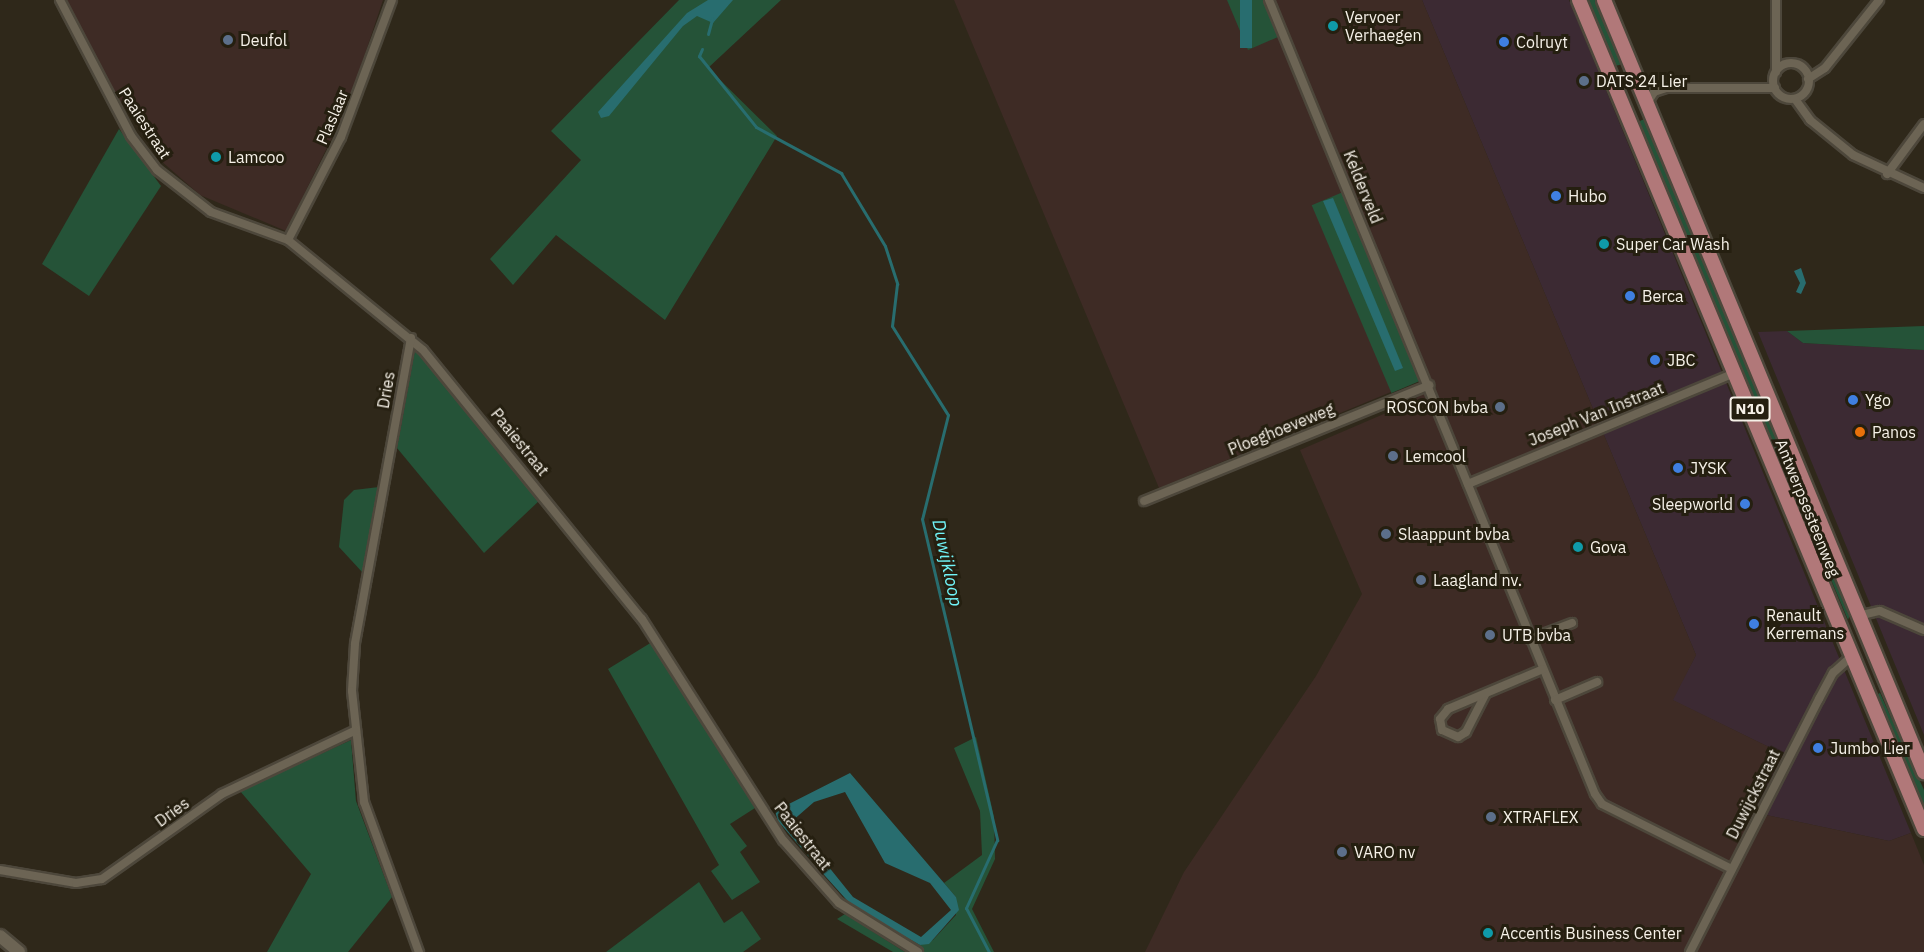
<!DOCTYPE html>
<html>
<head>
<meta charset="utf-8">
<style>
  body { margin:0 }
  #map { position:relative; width:1924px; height:952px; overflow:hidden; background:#2f281a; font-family:"IBM Plex Sans",sans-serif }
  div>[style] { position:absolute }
  .commercial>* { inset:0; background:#3c2a33 }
  .industrial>* { inset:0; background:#3e2b25 }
  .green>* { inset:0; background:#255338; transform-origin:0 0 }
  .water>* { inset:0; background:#286d6f; transform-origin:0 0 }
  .stream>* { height:3px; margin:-1.5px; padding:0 1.5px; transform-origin:1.5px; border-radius:1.5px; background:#286d6f }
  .roads { filter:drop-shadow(2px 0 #4d473b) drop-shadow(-2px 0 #4d473b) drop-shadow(0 2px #4d473b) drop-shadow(0 -2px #4d473b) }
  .street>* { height:8px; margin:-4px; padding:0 4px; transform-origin:4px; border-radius:4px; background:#6c6454 }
  .street>.ring { margin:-4px; padding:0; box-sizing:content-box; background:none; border:8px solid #6c6454; border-radius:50% }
  .secondary>* { height:12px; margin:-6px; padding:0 6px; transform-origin:6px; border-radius:6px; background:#6c6454 }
  .primary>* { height:14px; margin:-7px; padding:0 7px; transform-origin:7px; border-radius:7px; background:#b17879 }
  .dots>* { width:16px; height:16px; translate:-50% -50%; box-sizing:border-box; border:3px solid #251f10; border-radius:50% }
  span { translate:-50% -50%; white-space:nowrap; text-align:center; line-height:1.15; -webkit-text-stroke:6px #251f10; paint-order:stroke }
  .shield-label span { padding:2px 4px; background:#251f10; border:2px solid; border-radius:4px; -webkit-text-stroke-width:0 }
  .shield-label { font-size:15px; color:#f6f1e8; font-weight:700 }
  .poi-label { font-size:16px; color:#f6f1e8 }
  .left { translate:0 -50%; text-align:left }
  .right { translate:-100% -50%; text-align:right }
  .street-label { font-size:16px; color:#f6f1e8 }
  .water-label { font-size:18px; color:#71f4f8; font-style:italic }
</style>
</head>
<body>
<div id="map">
  <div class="commercial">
    <i style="clip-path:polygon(1422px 0,1569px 0,1911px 833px,1889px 841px,1752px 812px,1783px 754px,1672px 700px,1696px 655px)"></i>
    <i style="clip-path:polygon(1787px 331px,1803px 343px,1924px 350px,1924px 735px,1758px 332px)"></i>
  </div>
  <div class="industrial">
    <i style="clip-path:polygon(67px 0,383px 0,348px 105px,286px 231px,200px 195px,160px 160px,116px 95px)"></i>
    <i style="clip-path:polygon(954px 0,1422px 0,1696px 655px,1673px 700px,1783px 754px,1752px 812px,1889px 841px,1911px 833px,1924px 865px,1924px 952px,1145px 952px,1184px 872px,1316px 676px,1362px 594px,1300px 450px,1414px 401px,1429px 385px,1420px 380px,1159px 488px)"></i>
  </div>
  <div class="green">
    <i style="clip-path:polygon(679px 0,781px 0,708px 68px,777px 136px,665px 320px,556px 235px,513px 285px,490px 259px,581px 160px,551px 131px)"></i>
    <i style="clip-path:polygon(1227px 0,1263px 0,1278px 37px,1248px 50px)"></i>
    <i style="clip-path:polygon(1588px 0,1596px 0,1623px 64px,1615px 66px)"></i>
    <i style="clip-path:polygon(1644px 119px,1850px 614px,1848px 620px,1638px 122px)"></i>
    <i style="clip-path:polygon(119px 129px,161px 186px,89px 296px,42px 264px)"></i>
    <i style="left:1343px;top:192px;width:204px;height:34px;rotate:67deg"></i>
    <i style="clip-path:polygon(1924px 326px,1924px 350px,1803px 343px,1787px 331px)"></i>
    <i style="clip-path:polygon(415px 350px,541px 499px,484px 553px,397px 448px)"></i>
    <i style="clip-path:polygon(379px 487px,363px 573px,339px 547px,344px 500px,354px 490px)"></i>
    <i style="clip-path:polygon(652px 642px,755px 808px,730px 824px,747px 846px,740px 852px,760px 882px,732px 900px,711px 871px,719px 865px,608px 669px)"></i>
    <i style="clip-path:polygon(1880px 693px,1924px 790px,1924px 811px,1876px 695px)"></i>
    <i style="clip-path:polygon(976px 737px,994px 817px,995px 859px,972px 909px,994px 952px,923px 952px,856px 913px,839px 897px,920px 945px,933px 940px,956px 915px,956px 897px,944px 883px,982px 855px,980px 811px,954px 748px)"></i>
    <i style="clip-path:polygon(351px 740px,356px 801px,392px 897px,348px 952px,267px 952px,311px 874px,240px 791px)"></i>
    <i style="clip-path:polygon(699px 882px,724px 923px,742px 911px,761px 939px,743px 952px,606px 952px)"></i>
    <i style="clip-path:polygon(845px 914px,905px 952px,893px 952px,837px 919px)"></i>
  </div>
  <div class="water">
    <i style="clip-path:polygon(708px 0,733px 0,713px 23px,697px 16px,683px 26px,609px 116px,601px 118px,598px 112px,687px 13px)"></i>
    <i style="left:1240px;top:0;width:12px;height:48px"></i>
    <i style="clip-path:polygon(1333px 198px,1403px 368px,1395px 371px,1323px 201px)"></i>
    <i style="clip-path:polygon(1801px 268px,1806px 283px,1801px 294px,1796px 292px,1800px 283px,1794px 271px)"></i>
    <i style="clip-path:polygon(850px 773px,956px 897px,959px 910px,929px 944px,920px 945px,853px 907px,817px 867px,824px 861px,853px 897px,921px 937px,951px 910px,930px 883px,885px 863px,845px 792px,814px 802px,791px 822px,821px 857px,814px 863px,778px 821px,775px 811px)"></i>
  </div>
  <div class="stream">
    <i style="left:708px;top:34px;width:16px;rotate:-75deg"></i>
    <i style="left:702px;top:49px;width:8px;rotate:113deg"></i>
    <i style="left:699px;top:56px;width:91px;rotate:51.2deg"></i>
    <i style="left:756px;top:127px;width:97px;rotate:28.4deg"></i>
    <i style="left:841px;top:173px;width:85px;rotate:58.9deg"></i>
    <i style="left:885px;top:246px;width:40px;rotate:72deg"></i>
    <i style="left:897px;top:284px;width:42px;rotate:96.8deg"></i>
    <i style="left:892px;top:326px;width:105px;rotate:57.8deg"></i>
    <i style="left:948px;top:415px;width:107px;rotate:104deg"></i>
    <i style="left:922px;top:519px;width:330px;rotate:76.8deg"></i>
    <i style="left:997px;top:840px;width:75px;rotate:114.5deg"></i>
    <i style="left:966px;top:908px;width:50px;rotate:62.4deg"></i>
  </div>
  <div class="roads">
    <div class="street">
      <i style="left:60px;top:0;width:153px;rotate:62.4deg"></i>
      <i style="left:131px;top:136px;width:43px;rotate:52.6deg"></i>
      <i style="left:157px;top:170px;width:68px;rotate:37.9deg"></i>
      <i style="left:211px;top:212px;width:82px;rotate:20deg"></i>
      <i style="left:288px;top:240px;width:174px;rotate:39.2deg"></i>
      <i style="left:423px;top:350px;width:347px;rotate:50.9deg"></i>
      <i style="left:642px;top:619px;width:262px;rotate:57.5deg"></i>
      <i style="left:783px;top:840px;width:84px;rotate:48.4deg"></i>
      <i style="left:839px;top:903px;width:93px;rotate:31.8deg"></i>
      <i style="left:1269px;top:0;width:858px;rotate:67.68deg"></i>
      <i style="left:1595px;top:794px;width:12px;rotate:55deg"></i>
      <i style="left:1602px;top:804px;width:145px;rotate:26.6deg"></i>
      <i style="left:1776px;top:0;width:72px;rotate:90deg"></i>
      <i class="ring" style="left:1773px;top:63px;width:28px;height:28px"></i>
      <i style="left:1808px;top:79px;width:20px;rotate:-33deg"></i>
      <i style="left:1825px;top:68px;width:87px;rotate:-51.5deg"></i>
      <i style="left:1795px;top:99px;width:26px;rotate:54deg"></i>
      <i style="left:1810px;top:120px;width:55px;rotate:39.1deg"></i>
      <i style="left:1853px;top:155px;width:78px;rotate:24.9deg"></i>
      <i style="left:1646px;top:105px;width:15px;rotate:-58deg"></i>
      <i style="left:1654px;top:92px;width:13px;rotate:-18deg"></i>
      <i style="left:1666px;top:88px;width:109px"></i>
      <i style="left:1887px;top:174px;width:62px;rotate:-53.5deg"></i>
      <i style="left:288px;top:240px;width:116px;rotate:-62.8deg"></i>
      <i style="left:341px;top:137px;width:146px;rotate:-69.6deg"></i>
      <i style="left:411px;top:338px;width:311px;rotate:100.4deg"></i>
      <i style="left:355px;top:644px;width:47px;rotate:93.7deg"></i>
      <i style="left:352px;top:691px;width:112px;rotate:83.8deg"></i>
      <i style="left:364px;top:802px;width:160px;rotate:69.9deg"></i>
      <i style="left:1468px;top:484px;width:289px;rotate:-22.6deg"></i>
      <i style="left:1144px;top:501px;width:308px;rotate:-22.1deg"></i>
      <i style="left:1862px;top:615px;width:18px;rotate:-13deg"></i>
      <i style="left:1880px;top:611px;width:48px;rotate:23.4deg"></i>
      <i style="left:1530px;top:639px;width:45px;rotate:-20.9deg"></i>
      <i style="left:1485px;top:695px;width:42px;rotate:117.2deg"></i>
      <i style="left:1466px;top:732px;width:9px;rotate:148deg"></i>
      <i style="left:1458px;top:737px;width:17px;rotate:-156deg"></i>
      <i style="left:1442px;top:730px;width:11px;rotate:-100deg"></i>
      <i style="left:1440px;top:719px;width:13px;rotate:-51deg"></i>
      <i style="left:1448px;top:709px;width:103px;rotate:-22.8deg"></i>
      <i style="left:1555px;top:700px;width:46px;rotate:-23.2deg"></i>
      <i style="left:0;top:870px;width:77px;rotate:9.7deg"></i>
      <i style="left:76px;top:883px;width:26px;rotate:-9deg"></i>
      <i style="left:102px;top:879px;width:147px;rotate:-35.3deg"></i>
      <i style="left:222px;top:794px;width:148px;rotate:-25.5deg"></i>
      <i style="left:1690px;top:952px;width:284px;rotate:-63deg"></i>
      <i style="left:1819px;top:699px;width:30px;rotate:-62deg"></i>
      <i style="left:1833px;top:673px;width:24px;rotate:-42deg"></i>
    </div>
    <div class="secondary">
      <i style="left:0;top:936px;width:25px;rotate:40deg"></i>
    </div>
    <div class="primary">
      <i style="left:1579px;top:0;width:898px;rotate:67.4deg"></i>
      <i style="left:1604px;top:0;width:836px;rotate:67.49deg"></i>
    </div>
  </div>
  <div class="dots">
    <i style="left:1333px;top:26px;background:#0f9aa8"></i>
    <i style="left:228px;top:40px;background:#5c6f8a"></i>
    <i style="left:1504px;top:42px;background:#3f7fe0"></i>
    <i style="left:1584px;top:81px;background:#5c6f8a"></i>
    <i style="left:216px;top:157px;background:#0f9aa8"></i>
    <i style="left:1556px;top:196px;background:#3f7fe0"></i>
    <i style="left:1604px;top:244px;background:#0f9aa8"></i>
    <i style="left:1630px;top:296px;background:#3f7fe0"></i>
    <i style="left:1655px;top:360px;background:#3f7fe0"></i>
    <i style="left:1853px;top:400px;background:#3f7fe0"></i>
    <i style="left:1500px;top:407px;background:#5c6f8a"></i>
    <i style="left:1860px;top:432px;background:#e8710a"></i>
    <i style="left:1393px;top:456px;background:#5c6f8a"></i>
    <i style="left:1678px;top:468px;background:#3f7fe0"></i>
    <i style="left:1745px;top:504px;background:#3f7fe0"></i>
    <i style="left:1386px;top:534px;background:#5c6f8a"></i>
    <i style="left:1578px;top:547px;background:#0f9aa8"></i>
    <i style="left:1421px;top:580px;background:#5c6f8a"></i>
    <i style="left:1754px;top:624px;background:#3f7fe0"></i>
    <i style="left:1490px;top:635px;background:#5c6f8a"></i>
    <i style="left:1818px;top:748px;background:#3f7fe0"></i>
    <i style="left:1491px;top:817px;background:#5c6f8a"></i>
    <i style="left:1342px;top:852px;background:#5c6f8a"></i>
    <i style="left:1488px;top:933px;background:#0f9aa8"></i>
  </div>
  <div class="shield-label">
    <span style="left:1750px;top:409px">N10</span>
  </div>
  <div class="poi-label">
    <span class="left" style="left:1345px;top:26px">Vervoer<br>Verhaegen</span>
    <span class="left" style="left:240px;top:40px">Deufol</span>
    <span class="left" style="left:1516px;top:42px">Colruyt</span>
    <span class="left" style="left:1596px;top:81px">DATS 24 Lier</span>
    <span class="left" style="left:228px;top:157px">Lamcoo</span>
    <span class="left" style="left:1568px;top:196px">Hubo</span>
    <span class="left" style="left:1616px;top:244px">Super Car Wash</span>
    <span class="left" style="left:1642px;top:296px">Berca</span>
    <span class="left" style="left:1667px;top:360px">JBC</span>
    <span class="left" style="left:1865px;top:400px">Ygo</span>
    <span class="right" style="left:1488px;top:407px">ROSCON bvba</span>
    <span class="left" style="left:1872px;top:432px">Panos</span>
    <span class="left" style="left:1405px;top:456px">Lemcool</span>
    <span class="left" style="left:1690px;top:468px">JYSK</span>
    <span class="right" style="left:1733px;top:504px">Sleepworld</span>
    <span class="left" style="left:1398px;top:534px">Slaappunt bvba</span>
    <span class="left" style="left:1590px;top:547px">Gova</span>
    <span class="left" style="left:1433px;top:580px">Laagland nv.</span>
    <span class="left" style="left:1766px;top:624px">Renault<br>Kerremans</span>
    <span class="left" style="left:1502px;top:635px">UTB bvba</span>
    <span class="left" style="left:1830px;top:748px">Jumbo Lier</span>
    <span class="left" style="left:1503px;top:817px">XTRAFLEX</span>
    <span class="left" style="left:1354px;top:852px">VARO nv</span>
    <span class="left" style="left:1500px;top:933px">Accentis Business Center</span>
  </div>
  <div class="street-label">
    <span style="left:332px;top:117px;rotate:-67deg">Plaslaar</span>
    <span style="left:145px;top:123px;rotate:57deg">Paaiestraat</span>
    <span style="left:1363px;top:187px;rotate:68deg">Kelderveld</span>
    <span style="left:386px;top:390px;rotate:-80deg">Dries</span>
    <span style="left:1596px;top:414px;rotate:-22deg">Joseph Van Instraat</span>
    <span style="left:1281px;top:429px;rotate:-22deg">Ploeghoeveweg</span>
    <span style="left:520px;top:442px;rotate:51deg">Paaiestraat</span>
    <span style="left:1808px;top:508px;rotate:68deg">Antwerpsesteenweg</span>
    <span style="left:1753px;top:794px;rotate:-63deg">Duwijckstraat</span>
    <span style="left:172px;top:812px;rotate:-36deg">Dries</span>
    <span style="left:803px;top:836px;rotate:52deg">Paaiestraat</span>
  </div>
  <div class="water-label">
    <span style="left:947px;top:563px;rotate:78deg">Duwijkloop</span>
  </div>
</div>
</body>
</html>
